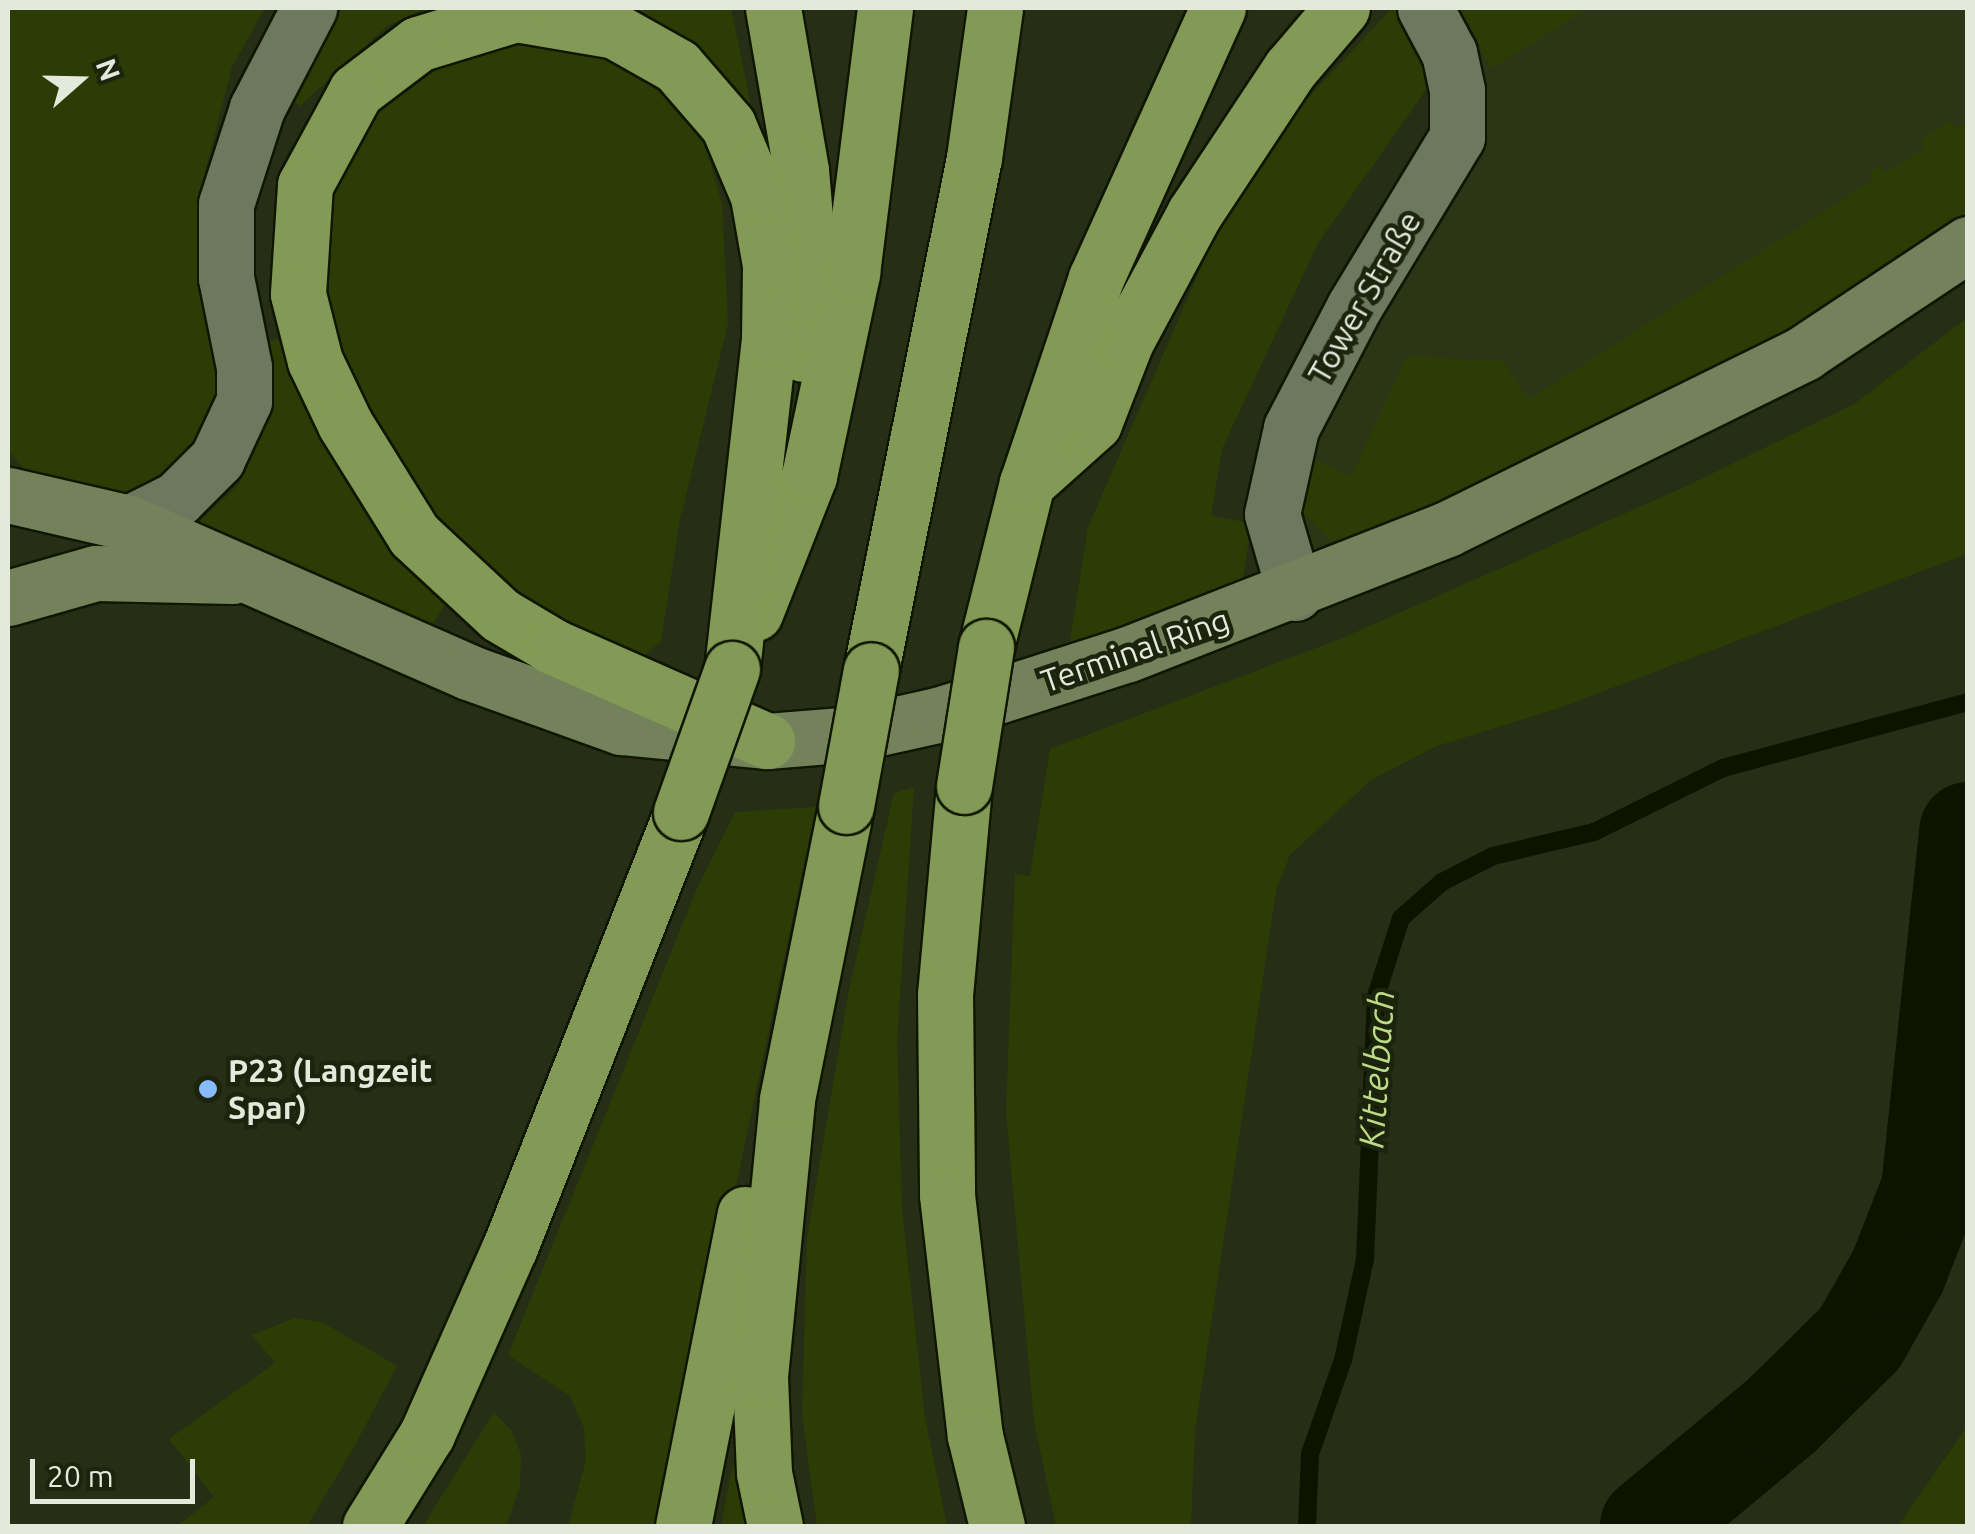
<!DOCTYPE html>
<html>
<head>
<meta charset="utf-8">
<style>
  body { margin:0 }
  #map { position:relative; width:1975px; height:1534px; overflow:hidden; background:#262e16; font-family:Ubuntu,sans-serif }
  div>[style] { position:absolute }
  .built>* { inset:0; background:#2c3617 }
  .green>* { inset:0; background:#2d3c04 }
  .stream>* { height:18px; margin:-9px; padding:0 9px; transform-origin:9px; border-radius:9px; background:#0c1400 }
  .river>* { height:98px; margin:-49px; padding:0 49px; transform-origin:49px; border-radius:49px; background:#0c1400 }
  .roads { filter:drop-shadow(2px 0 #0f1602) drop-shadow(-2px 0 #0f1602) drop-shadow(0 2px #0f1602) drop-shadow(0 -2px #0f1602) }
  .street>* { height:55px; margin:-27.5px; padding:0 27.5px; transform-origin:27.5px; border-radius:27.5px; background:#6e785e }
  .secondary>* { height:55px; margin:-27.5px; padding:0 27.5px; transform-origin:27.5px; border-radius:27.5px; background:#74825b }
  .highway>* { height:55px; margin:-27.5px; padding:0 27.5px; transform-origin:27.5px; border-radius:27.5px; background:#829a55 }
  .bridges { filter:drop-shadow(2px 0 #0f1602) drop-shadow(-2px 0 #0f1602) drop-shadow(0 2px #0f1602) drop-shadow(0 -2px #0f1602) }
  .highway-bridge>* { height:55px; margin:-27.5px; padding:0 27.5px; transform-origin:27.5px; border-radius:27.5px; background:#829a55 }
  .dots>* { width:28px; height:28px; translate:-50% -50%; box-sizing:border-box; border:5px solid #1c240d; border-radius:50% }
  span { translate:-50% -50%; white-space:nowrap; text-align:center; line-height:1.15; -webkit-text-stroke:9px #1c240d; paint-order:stroke }
  .street-label { font-size:32px; color:#e4e9db }
  .poi-label { font-size:32px; color:#e4e9db; font-weight:700 }
  .left { translate:0 -50%; text-align:left }
  .water-label { font-size:35px; color:#bddb86; font-style:italic }
  .frame { position:absolute; inset:0; border:10px solid #e4e9db; pointer-events:none }
  .north { position:absolute; left:30px; top:30px; width:100px; height:100px; -webkit-text-stroke:8px #1c240d; paint-order:stroke; rotate:70deg; font-size:28px; font-weight:700; line-height:40px; text-align:center; color:#e4e9db }
  .north::after { content:''; display:block; margin:auto; width:35px; height:45px; background:#e4e9db; clip-path:polygon(50% 0,100% 100%,50% 72%,0 100%) }
  .scale { position:absolute; left:30px; top:1459px; width:165px; height:45px; box-sizing:border-box; border:5px solid #e4e9db; border-top:0; padding-left:12px; font-size:30px; line-height:35px; white-space:nowrap; color:#e4e9db; -webkit-text-stroke:8px #1c240d; paint-order:stroke }
</style>
</head>
<body>
<div id="map">
  <div class="built">
    <i style="clip-path:polygon(1436px 8px,1967px 8px,1967px 228px,1338px 566px,1299px 546px,1302px 430px,1462px 159px)"></i>
  </div>
  <div class="green">
    <i style="clip-path:polygon(8px 8px,265px 8px,232px 67px,202px 184px,199px 233px,219px 361px,211px 425px,164px 479px,129px 495px,26px 472px,8px 450px)"></i>
    <i style="clip-path:polygon(341px 8px,426px 8px,387px 26px,300px 106px,293px 101px,301px 81px)"></i>
    <i style="clip-path:polygon(627px 8px,731px 8px,752px 111px,699px 51px)"></i>
    <i style="clip-path:polygon(1392px 8px,1401px 8px,1433px 80px,1318px 243px,1222px 449px,1211px 516px,1252px 523px,1243px 576px,1228px 592px,1069px 647px,1088px 527px,1217px 231px,1285px 123px)"></i>
    <i style="clip-path:polygon(1460px 8px,1589px 8px,1491px 69px)"></i>
    <i style="clip-path:polygon(532px 34px,590px 42px,642px 69px,680px 102px,707px 151px,722px 204px,728px 324px,680px 519px,661px 641px,636px 663px,549px 619px,450px 542px,395px 472px,325px 317px,317px 237px,332px 162px,371px 106px,420px 64px)"></i>
    <i style="clip-path:polygon(1950px 121px,1955px 128px,1967px 121px,1967px 212px,1801px 330px,1647px 412px,1350px 542px,1333px 542px,1301px 510px,1307px 455px,1351px 476px,1407px 356px,1503px 361px,1529px 399px,1873px 180px,1869px 172px,1879px 166px,1885px 173px,1925px 148px,1921px 139px)"></i>
    <i style="clip-path:polygon(1967px 318px,1967px 554px,1559px 708px,1437px 746px,1371px 780px,1290px 855px,1276px 891px,1195px 1430px,1191px 1526px,1056px 1526px,1034px 1421px,1006px 1112px,1015px 874px,1030px 876px,1050px 749px,1340px 639px,1689px 485px,1854px 404px)"></i>
    <i style="clip-path:polygon(290px 337px,442px 594px,445px 604px,433px 624px,420px 625px,200px 532px,198px 523px,238px 485px,268px 415px,267px 341px)"></i>
    <i style="clip-path:polygon(914px 787px,897px 1039px,902px 1209px,925px 1418px,947px 1526px,817px 1526px,802px 1415px,807px 1238px,849px 990px,894px 793px)"></i>
    <i style="clip-path:polygon(816px 807px,664px 1526px,568px 1526px,586px 1460px,584px 1428px,570px 1396px,508px 1355px,698px 886px,735px 812px)"></i>
    <i style="clip-path:polygon(295px 1318px,324px 1323px,397px 1366px,354px 1447px,307px 1526px,177px 1526px,214px 1497px,169px 1439px,275px 1363px,252px 1335px)"></i>
    <i style="clip-path:polygon(744px 1411px,761px 1526px,721px 1526px,728px 1489px)"></i>
    <i style="clip-path:polygon(494px 1412px,512px 1431px,521px 1454px,520px 1486px,506px 1526px,423px 1526px)"></i>
    <i style="clip-path:polygon(1967px 1426px,1967px 1526px,1898px 1526px,1948px 1454px)"></i>
  </div>
  <div class="stream">
    <i style="left:1307px;top:1526px;width:72px;rotate:-87.6deg"></i>
    <i style="left:1310px;top:1454px;width:100px;rotate:-70.7deg"></i>
    <i style="left:1343px;top:1360px;width:103px;rotate:-77.7deg"></i>
    <i style="left:1365px;top:1259px;width:263px;rotate:-87.6deg"></i>
    <i style="left:1376px;top:996px;width:82px;rotate:-72.2deg"></i>
    <i style="left:1401px;top:918px;width:55px;rotate:-41.3deg"></i>
    <i style="left:1442px;top:882px;width:57px;rotate:-27deg"></i>
    <i style="left:1493px;top:856px;width:104px;rotate:-13.4deg"></i>
    <i style="left:1594px;top:832px;width:144px;rotate:-26.4deg"></i>
    <i style="left:1723px;top:768px;width:254px;rotate:-15.1deg"></i>
  </div>
  <div class="river">
    <i style="left:1649px;top:1526px;width:173px;rotate:-39.8deg"></i>
    <i style="left:1782px;top:1415px;width:110px;rotate:-44.6deg"></i>
    <i style="left:1860px;top:1338px;width:77px;rotate:-60.4deg"></i>
    <i style="left:1898px;top:1271px;width:88px;rotate:-68.7deg"></i>
    <i style="left:1930px;top:1189px;width:360px;rotate:-83.9deg"></i>
  </div>
  <div class="roads">
    <div class="street">
      <i style="left:129px;top:523px;width:54px;rotate:-26.6deg"></i>
      <i style="left:177px;top:499px;width:57px;rotate:-45deg"></i>
      <i style="left:217px;top:459px;width:64px;rotate:-65deg"></i>
      <i style="left:244px;top:401px;width:34px;rotate:-90deg"></i>
      <i style="left:244px;top:367px;width:91px;rotate:-101.4deg"></i>
      <i style="left:226px;top:278px;width:74px;rotate:-90deg"></i>
      <i style="left:226px;top:204px;width:101px;rotate:-72.1deg"></i>
      <i style="left:257px;top:108px;width:113px;rotate:-62.5deg"></i>
      <i style="left:1295px;top:593px;width:82px;rotate:-106.2deg"></i>
      <i style="left:1272px;top:514px;width:88px;rotate:-77.5deg"></i>
      <i style="left:1291px;top:428px;width:136px;rotate:-62.5deg"></i>
      <i style="left:1354px;top:307px;width:199px;rotate:-58.8deg"></i>
      <i style="left:1457px;top:137px;width:47px;rotate:-90deg"></i>
      <i style="left:1457px;top:90px;width:38px;rotate:-102deg"></i>
      <i style="left:1449px;top:53px;width:51px;rotate:-118.1deg"></i>
    </div>
    <div class="secondary">
      <i style="left:8px;top:495px;width:124px;rotate:13deg"></i>
      <i style="left:129px;top:523px;width:370px;rotate:23.7deg"></i>
      <i style="left:468px;top:672px;width:163px;rotate:19.8deg"></i>
      <i style="left:621px;top:727px;width:147px;rotate:5.5deg"></i>
      <i style="left:767px;top:741px;width:85px;rotate:-4.7deg"></i>
      <i style="left:852px;top:734px;width:88px;rotate:-12.5deg"></i>
      <i style="left:938px;top:715px;width:200px;rotate:-17.8deg"></i>
      <i style="left:1128px;top:654px;width:343px;rotate:-21.4deg"></i>
      <i style="left:1447px;top:529px;width:398px;rotate:-26.2deg"></i>
      <i style="left:1804px;top:353px;width:197px;rotate:-33.6deg"></i>
      <i style="left:8px;top:598px;width:91px;rotate:-15.9deg"></i>
      <i style="left:96px;top:573px;width:136px;rotate:1.3deg"></i>
    </div>
    <div class="highway">
      <i style="left:773px;top:8px;width:164px;rotate:80.2deg"></i>
      <i style="left:801px;top:170px;width:95px;rotate:85.2deg"></i>
      <i style="left:809px;top:265px;width:89px;rotate:93.9deg"></i>
      <i style="left:1027px;top:483px;width:90px;rotate:-41.8deg"></i>
      <i style="left:1094px;top:423px;width:88px;rotate:-68.7deg"></i>
      <i style="left:1126px;top:341px;width:144px;rotate:-61.8deg"></i>
      <i style="left:1194px;top:214px;width:174px;rotate:-56.5deg"></i>
      <i style="left:1290px;top:69px;width:80px;rotate:-49.6deg"></i>
      <i style="left:755px;top:613px;width:147px;rotate:-68.5deg"></i>
      <i style="left:809px;top:476px;width:208px;rotate:-78deg"></i>
      <i style="left:852px;top:273px;width:267px;rotate:-82.9deg"></i>
      <i style="left:986px;top:647px;width:169px;rotate:-76deg"></i>
      <i style="left:1027px;top:483px;width:216px;rotate:-71.4deg"></i>
      <i style="left:1096px;top:278px;width:296px;rotate:-65.7deg"></i>
      <i style="left:732px;top:669px;width:332px;rotate:-83.6deg"></i>
      <i style="left:769px;top:339px;width:74px;rotate:-89.2deg"></i>
      <i style="left:770px;top:265px;width:70px;rotate:-99.9deg"></i>
      <i style="left:758px;top:196px;width:77px;rotate:-112.9deg"></i>
      <i style="left:728px;top:125px;width:78px;rotate:-130.8deg"></i>
      <i style="left:677px;top:66px;width:71px;rotate:-150.6deg"></i>
      <i style="left:615px;top:31px;width:100px;rotate:-170.3deg"></i>
      <i style="left:516px;top:14px;width:102px;rotate:163deg"></i>
      <i style="left:418px;top:44px;width:78px;rotate:142.8deg"></i>
      <i style="left:356px;top:91px;width:107px;rotate:118.5deg"></i>
      <i style="left:305px;top:185px;width:109px;rotate:93.7deg"></i>
      <i style="left:298px;top:294px;width:69px;rotate:75.8deg"></i>
      <i style="left:315px;top:361px;width:70px;rotate:64.5deg"></i>
      <i style="left:345px;top:424px;width:131px;rotate:58.1deg"></i>
      <i style="left:414px;top:535px;width:117px;rotate:42.9deg"></i>
      <i style="left:500px;top:615px;width:63px;rotate:30.7deg"></i>
      <i style="left:554px;top:647px;width:233px;rotate:23.8deg"></i>
      <i style="left:871px;top:670px;width:522px;rotate:-78.63deg"></i>
      <i style="left:974px;top:158px;width:151px;rotate:-82deg"></i>
      <i style="left:964px;top:786px;width:209px;rotate:95.2deg"></i>
      <i style="left:945px;top:994px;width:201px;rotate:89.4deg"></i>
      <i style="left:947px;top:1195px;width:243px;rotate:83.4deg"></i>
      <i style="left:975px;top:1436px;width:93px;rotate:76.3deg"></i>
      <i style="left:370px;top:1526px;width:108px;rotate:-58.2deg"></i>
      <i style="left:427px;top:1434px;width:205px;rotate:-66.1deg"></i>
      <i style="left:510px;top:1247px;width:467px;rotate:-68.5deg"></i>
      <i style="left:683px;top:1526px;width:318px;rotate:-78.8deg"></i>
      <i style="left:775px;top:1526px;width:54px;rotate:-101.7deg"></i>
      <i style="left:764px;top:1473px;width:97px;rotate:-92.4deg"></i>
      <i style="left:760px;top:1376px;width:278px;rotate:-84.4deg"></i>
      <i style="left:787px;top:1099px;width:299px;rotate:-78.6deg"></i>
    </div>
  </div>
  <div class="bridges">
    <div class="highway-bridge">
      <i style="left:964px;top:786px;width:141px;rotate:-81deg"></i>
      <i style="left:846px;top:806px;width:138px;rotate:-79.6deg"></i>
      <i style="left:681px;top:812px;width:152px;rotate:-70.4deg"></i>
    </div>
  </div>
  <div class="dots">
    <i style="left:208px;top:1089px;background:#87bbfc"></i>
  </div>
  <div class="street-label">
    <span style="left:1364px;top:297px;rotate:-60deg">Tower Straße</span>
    <span style="left:1135px;top:650px;rotate:-19deg">Terminal Ring</span>
  </div>
  <div class="poi-label">
    <span class="left" style="left:228px;top:1089px">P23 (Langzeit<br>Spar)</span>
  </div>
  <div class="water-label">
    <span style="left:1376px;top:1069px;rotate:-86deg">Kittelbach</span>
  </div>
  <div class="frame"></div>
  <div class="north">N</div>
  <div class="scale">20 m</div>
</div>
</body>
</html>
